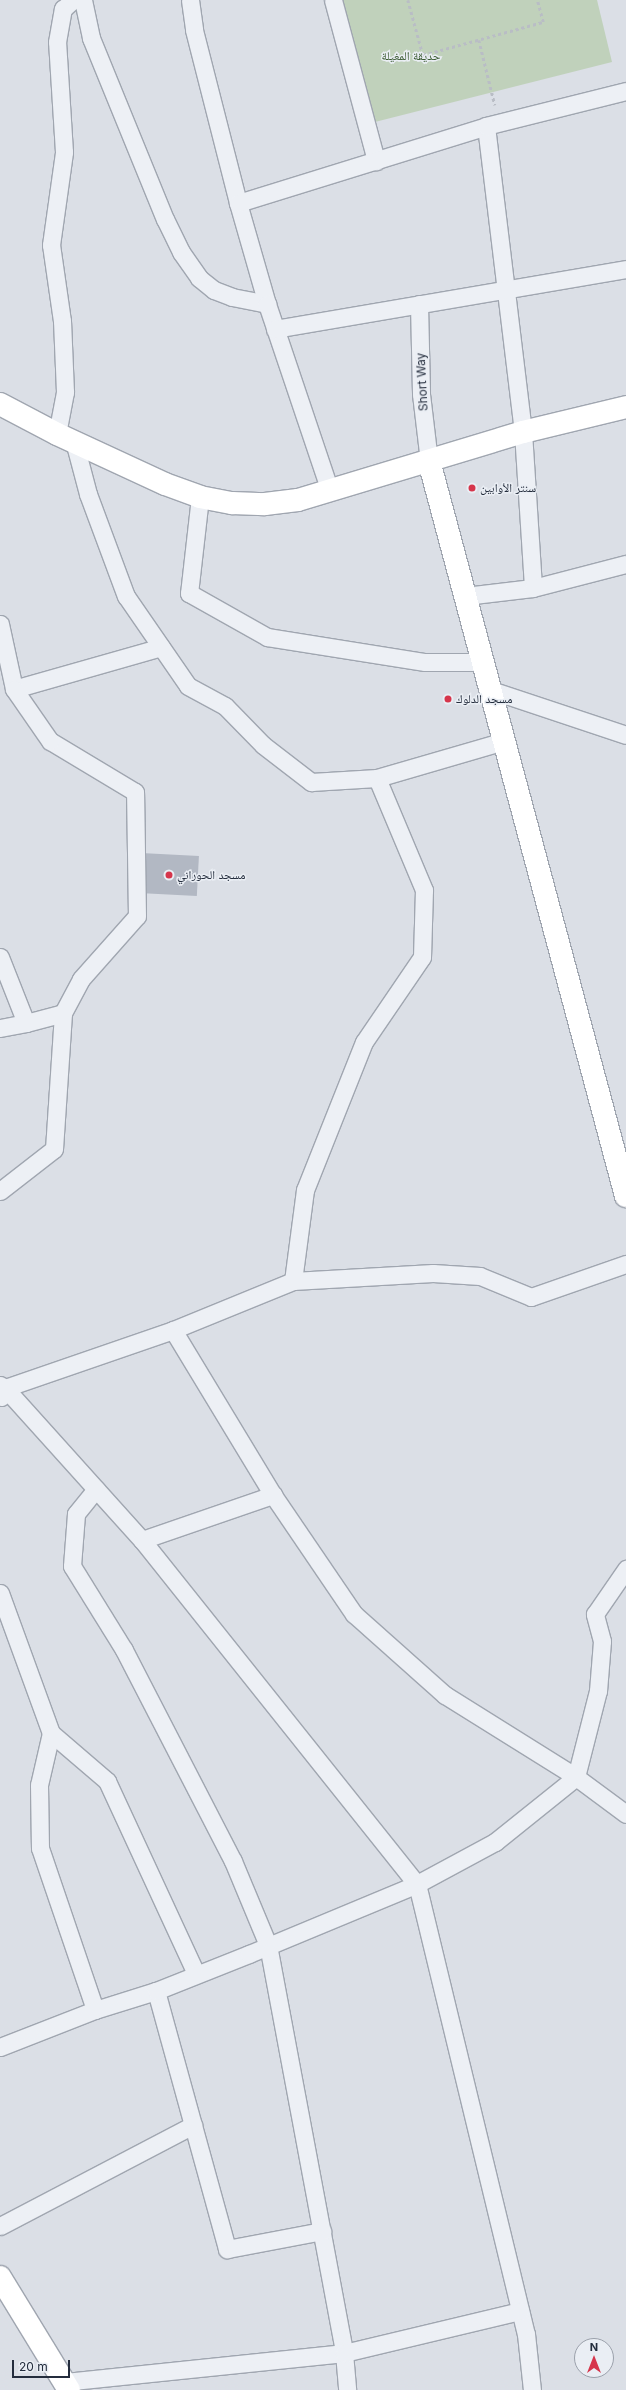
<!DOCTYPE html>
<html>
<head>
<meta charset="utf-8">
<style>
  body { margin:0 }
  #map { position:relative; width:626px; height:2390px; overflow:hidden; background:#dbdfe6; font-family:Inter,"Noto Naskh Arabic",sans-serif }
  div>[style] { position:absolute }
  .green>* { inset:0; background:#c0d1bb }
  .building>* { inset:0; background:#b2b8c3; transform-origin:0 0 }
  .path>* { height:2.5px; margin-top:-1.25px; transform-origin:0; background:repeating-linear-gradient(90deg,#b9bdc5 0 3px,transparent 0 6px) }
  .roads { filter:drop-shadow(1px 0 #a0a6b0) drop-shadow(-1px 0 #a0a6b0) drop-shadow(0 1px #a0a6b0) drop-shadow(0 -1px #a0a6b0) }
  .minor>* { height:17px; margin:-8.5px; padding:0 8.5px; transform-origin:8.5px; border-radius:8.5px; background:#edf0f5 }
  .secondary>* { height:22px; margin:-11px; padding:0 11px; transform-origin:11px; border-radius:11px; background:#fff }
  .dots>* { width:11px; height:11px; translate:-50% -50%; box-sizing:border-box; border:2px solid #eaeef4; border-radius:50% }
  span { translate:-50% -50%; white-space:nowrap; text-align:center; line-height:1.15; -webkit-text-stroke:3px #eaeef4; paint-order:stroke }
  .park-label { font-size:12px; color:#385930 }
  .street-label { font-size:12px; color:#242d3d }
  .poi-label { font-size:12px; color:#242d3d }
  .left { translate:0 -50%; text-align:left }
  .north { position:absolute; left:574px; top:2338px; width:40px; height:40px; box-sizing:border-box; background:#eaeef4; border:1px solid #9ba1ab; border-radius:50%; rotate:0deg; font-size:11px; font-weight:700; line-height:16px; text-align:center; color:#242d3d }
  .north::after { content:''; display:block; margin:auto; width:14px; height:18px; background:#d6354b; clip-path:polygon(50% 0,100% 100%,50% 72%,0 100%) }
  .scale { position:absolute; left:12px; top:2360px; width:58px; height:18px; box-sizing:border-box; border:2px solid #242d3d; border-top:0; padding-left:5px; font-size:12px; line-height:14px; white-space:nowrap; color:#242d3d; -webkit-text-stroke:3px #eaeef4; paint-order:stroke }
</style>
</head>
<body>
<div id="map">
  <div class="green">
    <i style="clip-path:polygon(338px 0,597px 0,612px 62px,371px 123px)"></i>
  </div>
  <div class="building">
    <i style="left:141px;top:853px;width:58px;height:40px;rotate:3deg"></i>
  </div>
  <div class="path">
    <i style="left:408px;top:0;width:57px;rotate:74.7deg"></i>
    <i style="left:423px;top:55px;width:124px;rotate:-15.4deg"></i>
    <i style="left:543px;top:22px;width:23px;rotate:-105deg"></i>
    <i style="left:479px;top:40px;width:67px;rotate:76.2deg"></i>
  </div>
  <div class="roads">
    <div class="minor">
      <i style="left:83px;top:0;width:39px;rotate:78deg"></i>
      <i style="left:91px;top:38px;width:196px;rotate:67.8deg"></i>
      <i style="left:165px;top:219px;width:37px;rotate:64deg"></i>
      <i style="left:181px;top:252px;width:32px;rotate:55deg"></i>
      <i style="left:199px;top:278px;width:19px;rotate:39deg"></i>
      <i style="left:214px;top:290px;width:19px;rotate:21deg"></i>
      <i style="left:232px;top:297px;width:36px;rotate:11deg"></i>
      <i style="left:190px;top:0;width:30px;rotate:82deg"></i>
      <i style="left:194px;top:30px;width:179px;rotate:75.7deg"></i>
      <i style="left:238px;top:203px;width:105px;rotate:74deg"></i>
      <i style="left:267px;top:304px;width:197px;rotate:71.4deg"></i>
      <i style="left:333px;top:0;width:167px;rotate:75deg"></i>
      <i style="left:486px;top:126px;width:308px;rotate:83.1deg"></i>
      <i style="left:523px;top:432px;width:156px;rotate:86.3deg"></i>
      <i style="left:238px;top:203px;width:260px;rotate:-17.2deg"></i>
      <i style="left:486px;top:126px;width:144px;rotate:-14deg"></i>
      <i style="left:419px;top:304px;width:90px;rotate:88.7deg"></i>
      <i style="left:421px;top:394px;width:67px;rotate:83.2deg"></i>
      <i style="left:275px;top:329px;width:356px;rotate:-9.7deg"></i>
      <i style="left:57px;top:434px;width:43px;rotate:-79.2deg"></i>
      <i style="left:65px;top:392px;width:71px;rotate:-92.4deg"></i>
      <i style="left:62px;top:321px;width:77px;rotate:-98.2deg"></i>
      <i style="left:51px;top:245px;width:94px;rotate:-82deg"></i>
      <i style="left:64px;top:152px;width:110px;rotate:-93.6deg"></i>
      <i style="left:57px;top:42px;width:34px;rotate:-80deg"></i>
      <i style="left:63px;top:9px;width:13px;rotate:-42deg"></i>
      <i style="left:74px;top:441px;width:55px;rotate:75.2deg"></i>
      <i style="left:88px;top:494px;width:109px;rotate:69.6deg"></i>
      <i style="left:126px;top:596px;width:109px;rotate:55.4deg"></i>
      <i style="left:188px;top:686px;width:42px;rotate:28.4deg"></i>
      <i style="left:225px;top:706px;width:54px;rotate:45.7deg"></i>
      <i style="left:263px;top:745px;width:61px;rotate:37.6deg"></i>
      <i style="left:311px;top:782px;width:66px;rotate:-3.5deg"></i>
      <i style="left:377px;top:778px;width:132px;rotate:-16.2deg"></i>
      <i style="left:200px;top:497px;width:97px;rotate:96.5deg"></i>
      <i style="left:189px;top:593px;width:90px;rotate:29.4deg"></i>
      <i style="left:267px;top:637px;width:160px;rotate:9deg"></i>
      <i style="left:425px;top:662px;width:58px"></i>
      <i style="left:465px;top:596px;width:68px;rotate:-6.7deg"></i>
      <i style="left:533px;top:588px;width:96px;rotate:-14.5deg"></i>
      <i style="left:0;top:624px;width:66px;rotate:77.8deg"></i>
      <i style="left:14px;top:689px;width:153px;rotate:-15.9deg"></i>
      <i style="left:491px;top:690px;width:142px;rotate:18.4deg"></i>
      <i style="left:0;top:957px;width:71px;rotate:68.5deg"></i>
      <i style="left:0;top:1028px;width:26px;rotate:-11deg"></i>
      <i style="left:26px;top:1023px;width:38px;rotate:-15deg"></i>
      <i style="left:0;top:1191px;width:68px;rotate:-37.9deg"></i>
      <i style="left:54px;top:1149px;width:136px;rotate:-86.2deg"></i>
      <i style="left:63px;top:1013px;width:38px;rotate:-62deg"></i>
      <i style="left:81px;top:979px;width:84px;rotate:-48.4deg"></i>
      <i style="left:137px;top:916px;width:124px;rotate:-90.9deg"></i>
      <i style="left:135px;top:792px;width:99px;rotate:-149deg"></i>
      <i style="left:50px;top:741px;width:63px;rotate:-124.7deg"></i>
      <i style="left:293px;top:1281px;width:92px;rotate:-82.5deg"></i>
      <i style="left:305px;top:1190px;width:159px;rotate:-68.3deg"></i>
      <i style="left:364px;top:1042px;width:103px;rotate:-55.7deg"></i>
      <i style="left:422px;top:957px;width:67px;rotate:-88.3deg"></i>
      <i style="left:424px;top:890px;width:121px;rotate:-112.8deg"></i>
      <i style="left:173px;top:1330px;width:193px;rotate:58.8deg"></i>
      <i style="left:273px;top:1495px;width:144px;rotate:55.8deg"></i>
      <i style="left:354px;top:1614px;width:122px;rotate:41.7deg"></i>
      <i style="left:445px;top:1695px;width:155px;rotate:32deg"></i>
      <i style="left:576px;top:1777px;width:62px;rotate:36.5deg"></i>
      <i style="left:0;top:1385px;width:6px;rotate:31deg"></i>
      <i style="left:5px;top:1388px;width:205px;rotate:48deg"></i>
      <i style="left:142px;top:1540px;width:440px;rotate:51.4deg"></i>
      <i style="left:417px;top:1884px;width:463px;rotate:76.4deg"></i>
      <i style="left:526px;top:2334px;width:56px;rotate:83.9deg"></i>
      <i style="left:1px;top:1397px;width:10px;rotate:-66deg"></i>
      <i style="left:5px;top:1388px;width:178px;rotate:-19deg"></i>
      <i style="left:173px;top:1330px;width:130px;rotate:-22.2deg"></i>
      <i style="left:293px;top:1281px;width:140px;rotate:-3.3deg"></i>
      <i style="left:433px;top:1273px;width:47px;rotate:3.7deg"></i>
      <i style="left:480px;top:1276px;width:55px;rotate:22.4deg"></i>
      <i style="left:531px;top:1297px;width:101px;rotate:-19.2deg"></i>
      <i style="left:96px;top:1489px;width:32px;rotate:129deg"></i>
      <i style="left:76px;top:1514px;width:52px;rotate:94.4deg"></i>
      <i style="left:72px;top:1566px;width:99px;rotate:58.2deg"></i>
      <i style="left:124px;top:1650px;width:237px;rotate:62.7deg"></i>
      <i style="left:233px;top:1861px;width:91px;rotate:67.4deg"></i>
      <i style="left:268px;top:1945px;width:415px;rotate:79.4deg"></i>
      <i style="left:344px;top:2353px;width:37px;rotate:85deg"></i>
      <i style="left:142px;top:1540px;width:139px;rotate:-19deg"></i>
      <i style="left:0;top:1593px;width:149px;rotate:70deg"></i>
      <i style="left:51px;top:1733px;width:74px;rotate:40.6deg"></i>
      <i style="left:107px;top:1781px;width:213px;rotate:65.2deg"></i>
      <i style="left:51px;top:1733px;width:53px;rotate:103deg"></i>
      <i style="left:39px;top:1785px;width:63px;rotate:89.1deg"></i>
      <i style="left:40px;top:1848px;width:171px;rotate:71.2deg"></i>
      <i style="left:156px;top:1991px;width:268px;rotate:74.6deg"></i>
      <i style="left:227px;top:2249px;width:97px;rotate:-10.7deg"></i>
      <i style="left:0;top:2047px;width:102px;rotate:-21.3deg"></i>
      <i style="left:95px;top:2010px;width:64px;rotate:-17.3deg"></i>
      <i style="left:156px;top:1991px;width:100px;rotate:-21.7deg"></i>
      <i style="left:249px;top:1954px;width:182px;rotate:-22.6deg"></i>
      <i style="left:417px;top:1884px;width:89px;rotate:-28.3deg"></i>
      <i style="left:495px;top:1842px;width:104px;rotate:-38.7deg"></i>
      <i style="left:576px;top:1777px;width:89px;rotate:-75.7deg"></i>
      <i style="left:598px;top:1691px;width:50px;rotate:-85.4deg"></i>
      <i style="left:602px;top:1641px;width:28px;rotate:-105deg"></i>
      <i style="left:595px;top:1614px;width:55px;rotate:-55.4deg"></i>
      <i style="left:0;top:2226px;width:218px;rotate:-27.6deg"></i>
      <i style="left:64px;top:2382px;width:281px;rotate:-5.9deg"></i>
      <i style="left:344px;top:2353px;width:181px;rotate:-13.4deg"></i>
    </div>
    <div class="secondary">
      <i style="left:0;top:404px;width:64px;rotate:27.8deg"></i>
      <i style="left:57px;top:434px;width:119px;rotate:24.8deg"></i>
      <i style="left:165px;top:484px;width:37px;rotate:20deg"></i>
      <i style="left:200px;top:497px;width:33px;rotate:11deg"></i>
      <i style="left:232px;top:503px;width:33px;rotate:2deg"></i>
      <i style="left:265px;top:504px;width:33px;rotate:-7deg"></i>
      <i style="left:298px;top:500px;width:235px;rotate:-16.8deg"></i>
      <i style="left:523px;top:432px;width:106px;rotate:-13.6deg"></i>
      <i style="left:429px;top:461px;width:761px;rotate:75deg"></i>
      <i style="left:0;top:2277px;width:132px;rotate:58.6deg"></i>
    </div>
  </div>
  <div class="dots">
    <i style="left:472px;top:488px;background:#d6354b"></i>
    <i style="left:448px;top:699px;background:#d6354b"></i>
    <i style="left:169px;top:875px;background:#d6354b"></i>
  </div>
  <div class="park-label">
    <span style="left:411px;top:56px">حديقة المغيلة</span>
  </div>
  <div class="street-label">
    <span style="left:422px;top:382px;rotate:-93deg">Short Way</span>
  </div>
  <div class="poi-label">
    <span class="left" style="left:480px;top:488px">سنتر الأوابين</span>
    <span class="left" style="left:456px;top:699px">مسجد الدلوك</span>
    <span class="left" style="left:177px;top:875px">مسجد الحوراني</span>
  </div>
  <div class="north">N</div>
  <div class="scale">20 m</div>
</div>
</body>
</html>
